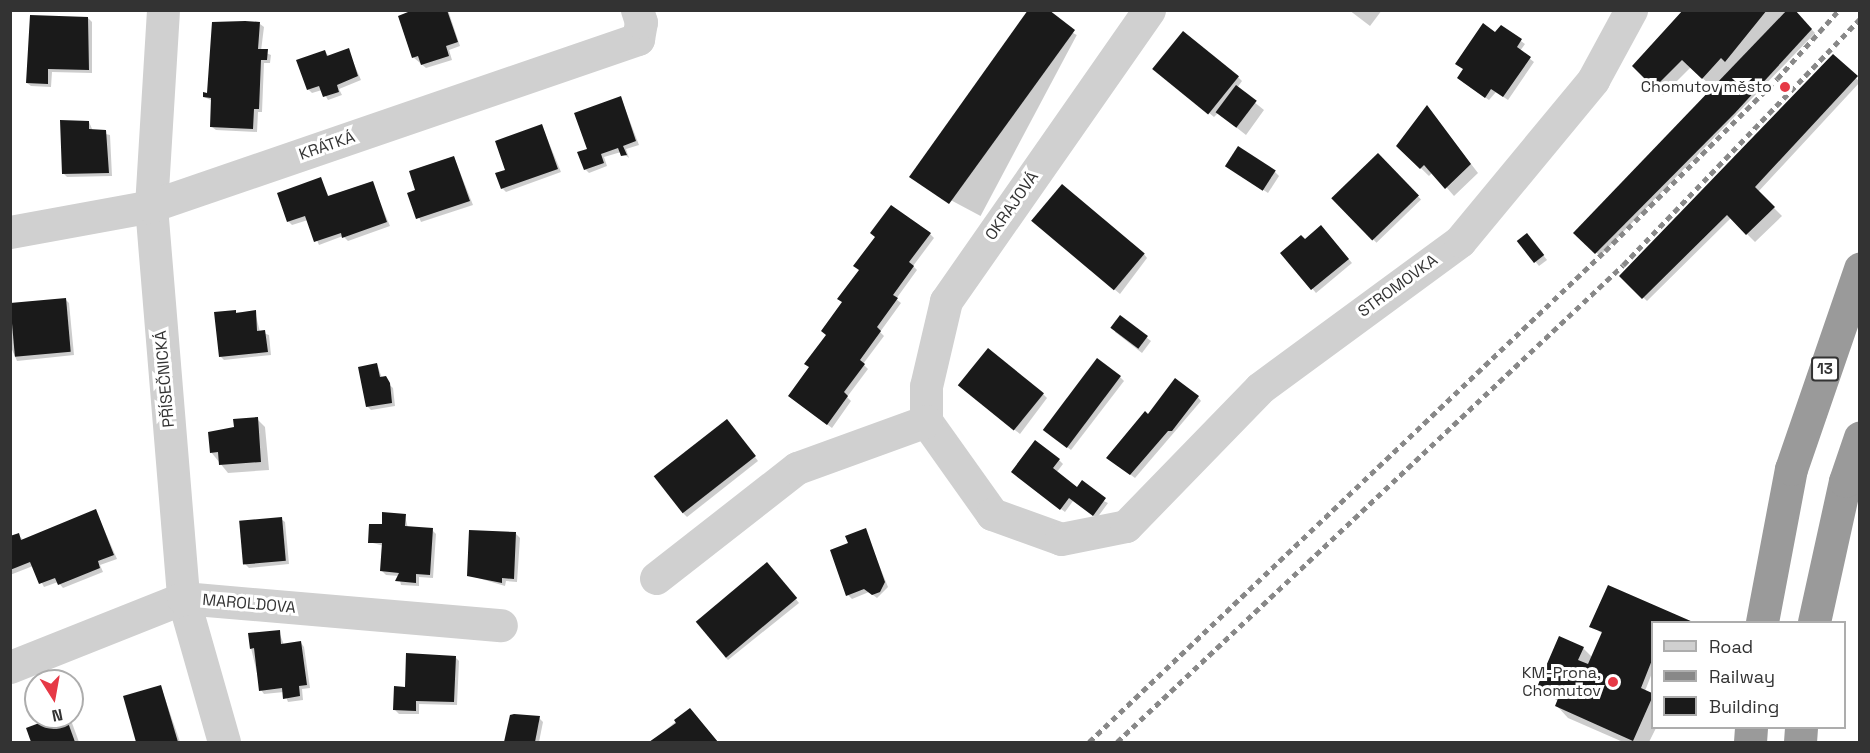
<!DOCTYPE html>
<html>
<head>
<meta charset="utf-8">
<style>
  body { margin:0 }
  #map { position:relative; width:1870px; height:753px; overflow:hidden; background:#fff; font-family:"Space Grotesk",sans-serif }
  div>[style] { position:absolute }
  .shadow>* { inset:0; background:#0003; transform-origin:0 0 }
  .building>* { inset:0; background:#1a1a1a; transform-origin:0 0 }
  .minor>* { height:33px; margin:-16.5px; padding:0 16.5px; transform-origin:16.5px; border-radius:16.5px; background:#d0d0d0 }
  .highway>* { height:33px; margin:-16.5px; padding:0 16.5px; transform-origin:16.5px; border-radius:16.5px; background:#9a9a9a }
  .rail>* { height:4.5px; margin-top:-2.25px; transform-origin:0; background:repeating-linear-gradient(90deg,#888 0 6px,transparent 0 10.5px) }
  .dots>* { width:16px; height:16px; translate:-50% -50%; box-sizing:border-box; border:3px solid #fff; border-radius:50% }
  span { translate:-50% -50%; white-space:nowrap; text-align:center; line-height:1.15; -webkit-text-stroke:6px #fff; paint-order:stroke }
  .shield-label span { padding:2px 4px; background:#fff; border:2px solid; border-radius:4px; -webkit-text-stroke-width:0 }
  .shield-label { font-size:15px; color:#333; font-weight:700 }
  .poi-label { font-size:16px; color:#333 }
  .right { translate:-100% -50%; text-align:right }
  .street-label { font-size:16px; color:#333 }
  .frame { position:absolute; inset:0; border:12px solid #333; pointer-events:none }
  .legend { position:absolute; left:1651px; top:621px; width:195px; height:108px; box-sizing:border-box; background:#fff; border:2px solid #adadad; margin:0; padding:8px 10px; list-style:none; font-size:18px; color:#333 }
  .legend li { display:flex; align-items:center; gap:12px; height:30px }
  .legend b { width:30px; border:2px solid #adadad }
  .north { position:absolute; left:24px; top:669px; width:60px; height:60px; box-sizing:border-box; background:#fff; border:2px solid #adadad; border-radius:50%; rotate:169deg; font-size:16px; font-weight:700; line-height:24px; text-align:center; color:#333 }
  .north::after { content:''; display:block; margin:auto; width:21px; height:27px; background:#e63946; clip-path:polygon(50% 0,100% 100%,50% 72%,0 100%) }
</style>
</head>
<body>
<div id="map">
  <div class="shadow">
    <i style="clip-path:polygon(418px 10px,448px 10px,460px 46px,449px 50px,452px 60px,426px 68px,413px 57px)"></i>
    <i style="left:1030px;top:10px;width:53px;height:205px;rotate:28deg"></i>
    <i style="clip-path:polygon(1349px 10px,1382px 10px,1370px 26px)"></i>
    <i style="clip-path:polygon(1686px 10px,1793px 10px,1815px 33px,1600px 256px,1575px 233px,1714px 89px,1691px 67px,1663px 95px,1634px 66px)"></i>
    <i style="clip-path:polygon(88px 18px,92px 22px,92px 73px,52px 72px,51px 87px,31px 86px,27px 83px)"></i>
    <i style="clip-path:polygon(260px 24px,264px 27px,261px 51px,271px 55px,270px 63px,264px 63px,262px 112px,258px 112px,257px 132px,216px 130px,212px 127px,213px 101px,204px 97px)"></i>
    <i style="clip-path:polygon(1501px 27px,1525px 44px,1520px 51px,1534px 62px,1508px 100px,1496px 92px,1489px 100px,1463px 82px)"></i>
    <i style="clip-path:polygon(1184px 33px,1238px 77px,1242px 81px,1237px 88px,1264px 110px,1246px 135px,1218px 113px,1214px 117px,1160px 73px)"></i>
    <i style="clip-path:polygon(348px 50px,361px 80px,339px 89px,342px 95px,328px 100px,322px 90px,312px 93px,308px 89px,325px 51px,329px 57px)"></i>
    <i style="clip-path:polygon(1833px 56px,1860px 82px,1758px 192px,1782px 216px,1755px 242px,1731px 218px,1647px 301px,1621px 276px)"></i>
    <i style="clip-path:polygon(621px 98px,639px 145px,626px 149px,629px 158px,621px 152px,604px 157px,607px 166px,589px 173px,585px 169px)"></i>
    <i style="clip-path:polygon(1427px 107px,1478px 173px,1454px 196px,1433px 172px,1429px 176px,1398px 146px)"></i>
    <i style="clip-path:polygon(89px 122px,93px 131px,110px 135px,112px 176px,67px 177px,63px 173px)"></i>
    <i style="clip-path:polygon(542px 126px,561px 172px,506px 192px,502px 188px,507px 171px)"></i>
    <i style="left:1378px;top:155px;width:62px;height:62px;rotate:46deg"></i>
    <i style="clip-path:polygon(454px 157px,473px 205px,421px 222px,409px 193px,417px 191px)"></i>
    <i style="clip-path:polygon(1226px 165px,1275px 172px,1279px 176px,1268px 193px)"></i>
    <i style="clip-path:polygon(320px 179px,329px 197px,372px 183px,390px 226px,348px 241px,343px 236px,319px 245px,308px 220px,292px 225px,288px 221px)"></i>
    <i style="clip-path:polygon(1039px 226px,1144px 254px,1147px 258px,1120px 294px)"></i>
    <i style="clip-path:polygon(1325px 231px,1352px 263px,1316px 293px,1282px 253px)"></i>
    <i style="clip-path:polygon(930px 234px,934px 238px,913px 266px,917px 270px,896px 299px,901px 303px,880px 332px,884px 336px,863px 364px,868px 369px,847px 397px,851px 401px,832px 428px,793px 399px)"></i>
    <i style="clip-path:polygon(1531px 239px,1547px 260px,1539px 266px,1519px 241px)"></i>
    <i style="clip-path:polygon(65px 299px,69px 303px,74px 355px,17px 361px,10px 345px,10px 304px)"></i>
    <i style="clip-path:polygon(255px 312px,260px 332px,269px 335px,271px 355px,224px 360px,220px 356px,216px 313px)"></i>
    <i style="clip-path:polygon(1120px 317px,1151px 341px,1142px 353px,1115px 332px)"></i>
    <i style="clip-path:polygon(377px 364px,382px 378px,393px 388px,395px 406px,371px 410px,367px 406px)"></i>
    <i style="clip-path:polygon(1120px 377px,1124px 381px,1071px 450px,1049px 434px)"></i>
    <i style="clip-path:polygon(965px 390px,1043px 394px,1047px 398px,1020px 434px)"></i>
    <i style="clip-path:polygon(1198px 397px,1201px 401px,1135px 478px,1112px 461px,1149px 416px)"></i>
    <i style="clip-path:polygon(257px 419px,265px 427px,269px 470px,228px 473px,211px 452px,236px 428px)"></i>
    <i style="clip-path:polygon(731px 425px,758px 461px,687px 517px,683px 513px)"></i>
    <i style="clip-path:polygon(1059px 460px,1063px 464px,1056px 473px,1078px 489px,1108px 503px,1097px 518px,1073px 501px,1065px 512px,1017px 476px)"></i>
    <i style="clip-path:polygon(96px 511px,117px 559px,100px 565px,103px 572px,63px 588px,58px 582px,44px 587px,33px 566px,10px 575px,10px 538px,19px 535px,23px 540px)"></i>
    <i style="clip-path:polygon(405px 516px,408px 528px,432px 530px,436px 534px,433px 578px,419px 577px,419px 586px,401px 585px,399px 576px,386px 575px,382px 571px,384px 546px,369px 542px,383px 526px)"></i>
    <i style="clip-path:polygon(281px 519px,285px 522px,289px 564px,249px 568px,245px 564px)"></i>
    <i style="clip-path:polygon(865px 530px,888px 587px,877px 598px,869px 592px,852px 599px,848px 595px,850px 544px)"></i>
    <i style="clip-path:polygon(516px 534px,520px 538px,517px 582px,506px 581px,505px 586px,468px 575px)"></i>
    <i style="clip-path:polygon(771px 568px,799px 603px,728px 660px,724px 656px)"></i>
    <i style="clip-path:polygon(1609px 587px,1689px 622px,1652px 622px,1652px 673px,1645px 691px,1652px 695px,1652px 728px,1656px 728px,1649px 742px,1623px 742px,1568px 718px,1557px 706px,1559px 702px,1539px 687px,1583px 648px,1593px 658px,1603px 634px,1591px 626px)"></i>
    <i style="clip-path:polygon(279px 632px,284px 645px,301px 643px,304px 647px,310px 688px,302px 689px,303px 700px,288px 702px,284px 692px,264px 694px,261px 690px,251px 648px)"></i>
    <i style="clip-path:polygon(455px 657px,459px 661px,457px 705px,419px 704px,419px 714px,399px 714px,395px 710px,406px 688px)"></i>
    <i style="clip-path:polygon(161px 687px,180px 742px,138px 742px,125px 697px)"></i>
    <i style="clip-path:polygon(690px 710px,718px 742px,651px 742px)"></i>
    <i style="clip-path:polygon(59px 717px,72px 723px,79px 742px,33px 742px,28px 729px)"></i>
    <i style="clip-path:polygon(511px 717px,539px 718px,543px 722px,539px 742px,506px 742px)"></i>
  </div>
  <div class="building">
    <i style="clip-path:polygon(413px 10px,447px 10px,458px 42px,446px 46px,449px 56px,421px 65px,418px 56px,412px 58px,398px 16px)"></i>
    <i style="clip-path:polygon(1028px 10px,1049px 10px,1075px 30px,949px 204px,909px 177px)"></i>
    <i style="clip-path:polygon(1683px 10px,1767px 10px,1725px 62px,1721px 58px,1702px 79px,1682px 60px,1654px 88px,1632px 66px)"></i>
    <i style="clip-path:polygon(1787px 10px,1795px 10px,1812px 29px,1735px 113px,1595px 254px,1573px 233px)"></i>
    <i style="clip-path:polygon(30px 15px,88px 17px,89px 70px,48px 69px,48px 84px,26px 83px)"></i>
    <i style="clip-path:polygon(245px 21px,260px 22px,258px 49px,268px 49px,267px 60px,261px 60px,259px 109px,254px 109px,253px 129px,210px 127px,211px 98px,203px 97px,203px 92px,207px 93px,212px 22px)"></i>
    <i style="clip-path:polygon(1483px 23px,1495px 32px,1501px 25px,1522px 39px,1517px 47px,1531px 57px,1503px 97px,1491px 89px,1485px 98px,1457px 78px,1463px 69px,1455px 64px)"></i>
    <i style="left:1183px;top:31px;width:72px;height:49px;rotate:39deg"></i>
    <i style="clip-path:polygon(349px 48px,358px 76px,337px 85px,339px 92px,323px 97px,319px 86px,307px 90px,296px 60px,325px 50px,327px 56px)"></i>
    <i style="clip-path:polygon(1833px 54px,1858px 76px,1755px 187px,1775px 207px,1746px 235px,1727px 215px,1642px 299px,1619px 276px)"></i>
    <i style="left:1236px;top:85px;width:26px;height:34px;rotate:37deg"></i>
    <i style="clip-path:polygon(621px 96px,636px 141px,623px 146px,627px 155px,621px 156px,618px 148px,601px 154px,604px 163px,584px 170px,577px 152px,587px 149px,574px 113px)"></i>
    <i style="clip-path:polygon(1427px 105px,1471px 164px,1445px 189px,1424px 165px,1420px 169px,1396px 146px)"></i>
    <i style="clip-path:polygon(60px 120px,89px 121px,89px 129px,106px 130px,109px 173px,62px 174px)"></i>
    <i style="clip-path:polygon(542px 124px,558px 169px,501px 189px,495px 173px,505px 170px,495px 141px)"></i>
    <i style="left:1238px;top:146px;width:45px;height:24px;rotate:33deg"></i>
    <i style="left:1378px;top:153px;width:59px;height:65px;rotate:46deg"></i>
    <i style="clip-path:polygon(454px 156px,470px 201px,416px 219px,407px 193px,415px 190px,409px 171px)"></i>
    <i style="clip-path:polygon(321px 177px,328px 196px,373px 181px,387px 222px,342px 238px,341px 233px,314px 242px,305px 216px,287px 222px,277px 193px)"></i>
    <i style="left:1062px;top:184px;width:108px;height:48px;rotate:40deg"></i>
    <i style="clip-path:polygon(891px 205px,931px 233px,909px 262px,914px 266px,893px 295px,898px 298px,877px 327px,881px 331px,860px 360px,865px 364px,844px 392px,848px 396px,827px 425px,788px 396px,809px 367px,804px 364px,826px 335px,821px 331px,842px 302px,837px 299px,859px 270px,853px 266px,875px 237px,870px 233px)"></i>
    <i style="clip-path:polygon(1321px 225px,1349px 259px,1311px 290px,1280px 253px,1301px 235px,1305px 239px)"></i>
    <i style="left:1527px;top:233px;width:28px;height:13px;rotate:52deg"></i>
    <i style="left:66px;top:298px;width:54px;height:56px;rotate:85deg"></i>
    <i style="clip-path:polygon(236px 310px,236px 313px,256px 310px,257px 331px,265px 330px,268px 352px,219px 357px,214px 312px)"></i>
    <i style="left:1120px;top:315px;width:35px;height:16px;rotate:37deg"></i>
    <i style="left:988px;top:348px;width:72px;height:48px;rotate:39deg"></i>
    <i style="left:1097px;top:358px;width:30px;height:90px;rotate:37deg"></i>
    <i style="clip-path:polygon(377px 363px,380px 377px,386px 376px,390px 383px,392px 403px,366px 407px,358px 367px)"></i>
    <i style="clip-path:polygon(1175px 378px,1199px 396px,1172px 431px,1168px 431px,1130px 475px,1106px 458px,1145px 411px,1148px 414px)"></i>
    <i style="clip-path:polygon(258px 417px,261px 462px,219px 465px,218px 452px,210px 453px,208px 432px,234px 427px,233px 419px)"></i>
    <i style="left:727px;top:419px;width:47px;height:93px;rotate:52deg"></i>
    <i style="clip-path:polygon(1035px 440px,1060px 459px,1053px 468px,1077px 487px,1082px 480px,1106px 498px,1093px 516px,1069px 498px,1060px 510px,1011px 472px)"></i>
    <i style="clip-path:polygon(96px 509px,114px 555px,98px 561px,100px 568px,58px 585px,55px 578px,39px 584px,30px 562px,10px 570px,10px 536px,19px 533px,21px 540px)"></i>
    <i style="clip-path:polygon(382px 512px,406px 514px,405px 526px,433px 528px,430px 575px,416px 574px,416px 583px,395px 581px,399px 573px,380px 571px,382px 543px,368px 543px,369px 524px,382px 524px)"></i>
    <i style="left:282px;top:517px;width:44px;height:43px;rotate:85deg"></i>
    <i style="clip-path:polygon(866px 528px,885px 582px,880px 592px,872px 595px,864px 589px,846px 596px,830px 550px,848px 543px,845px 536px)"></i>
    <i style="clip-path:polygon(469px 530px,516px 532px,514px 579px,502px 578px,502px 583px,467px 576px)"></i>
    <i style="left:767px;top:562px;width:47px;height:93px;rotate:50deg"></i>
    <i style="clip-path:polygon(1608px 585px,1693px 622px,1652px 622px,1652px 660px,1641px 688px,1652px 693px,1652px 698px,1633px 741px,1555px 706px,1559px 696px,1537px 687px,1559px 636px,1584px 647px,1578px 660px,1588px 664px,1602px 632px,1589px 627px)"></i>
    <i style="clip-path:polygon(280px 630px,281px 644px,301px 641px,307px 685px,299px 686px,300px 696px,283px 699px,282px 688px,259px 691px,254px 648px,250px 649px,248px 633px)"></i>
    <i style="clip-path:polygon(406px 653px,456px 656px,454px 702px,416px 701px,416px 711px,393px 710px,394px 686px,405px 687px)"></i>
    <i style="clip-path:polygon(161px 685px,178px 742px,136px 742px,123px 696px)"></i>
    <i style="clip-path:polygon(690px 708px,718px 742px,649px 742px,676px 723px,674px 720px)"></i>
    <i style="clip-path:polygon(514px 714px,540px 716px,535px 742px,504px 742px,510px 715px)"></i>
    <i style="clip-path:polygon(55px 717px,66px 717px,75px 742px,31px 742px,26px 728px)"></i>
  </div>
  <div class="minor">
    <i style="left:163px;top:10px;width:196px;rotate:93.5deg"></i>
    <i style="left:151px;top:206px;width:393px;rotate:85.3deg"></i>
    <i style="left:183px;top:598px;width:150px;rotate:74.1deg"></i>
    <i style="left:1149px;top:10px;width:355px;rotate:124.9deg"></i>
    <i style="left:946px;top:301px;width:87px;rotate:103.2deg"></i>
    <i style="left:926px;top:386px;width:35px;rotate:90deg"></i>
    <i style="left:926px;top:421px;width:114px;rotate:54.6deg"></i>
    <i style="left:992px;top:514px;width:73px;rotate:19.9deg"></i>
    <i style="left:1061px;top:539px;width:66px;rotate:-11.3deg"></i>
    <i style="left:1126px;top:526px;width:192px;rotate:-45.8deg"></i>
    <i style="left:1260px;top:388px;width:248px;rotate:-36.3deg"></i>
    <i style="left:1460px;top:241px;width:209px;rotate:-50.4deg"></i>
    <i style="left:1593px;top:80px;width:80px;rotate:-61.5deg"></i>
    <i style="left:10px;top:232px;width:143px;rotate:-10.4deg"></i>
    <i style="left:151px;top:206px;width:515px;rotate:-18.93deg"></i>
    <i style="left:638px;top:39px;width:17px;rotate:-80deg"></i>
    <i style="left:641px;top:22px;width:13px;rotate:-108deg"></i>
    <i style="left:656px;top:578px;width:179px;rotate:-38deg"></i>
    <i style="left:797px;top:468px;width:137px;rotate:-20deg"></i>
    <i style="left:10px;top:667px;width:186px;rotate:-21.7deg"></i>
    <i style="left:183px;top:598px;width:319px;rotate:4.9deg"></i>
  </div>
  <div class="highway">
    <i style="left:1762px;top:622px;width:156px;rotate:-79.3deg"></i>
    <i style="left:1791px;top:469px;width:212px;rotate:-71deg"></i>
    <i style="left:1814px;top:622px;width:144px;rotate:-77.6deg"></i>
    <i style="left:1845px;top:481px;width:46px;rotate:-71.2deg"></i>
    <i style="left:1750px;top:742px;width:14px;rotate:-86deg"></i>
    <i style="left:1800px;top:742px;width:14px;rotate:-86deg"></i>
  </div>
  <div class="rail">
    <i style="left:1089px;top:742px;width:712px;rotate:-43.58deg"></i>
    <i style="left:1605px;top:251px;width:243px;rotate:-45deg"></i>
    <i style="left:1777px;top:79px;width:93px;rotate:-48.1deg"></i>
    <i style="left:1117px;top:742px;width:695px;rotate:-43.31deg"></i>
    <i style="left:1623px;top:265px;width:342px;rotate:-46.1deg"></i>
  </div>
  <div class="dots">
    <i style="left:1785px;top:87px;background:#e63946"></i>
    <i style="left:1613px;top:682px;background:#e63946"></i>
  </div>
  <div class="shield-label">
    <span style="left:1825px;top:369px">13</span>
  </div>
  <div class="poi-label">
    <span class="right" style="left:1772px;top:87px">Chomutov město</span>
    <span class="right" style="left:1601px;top:682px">KM-Prona,<br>Chomutov</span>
  </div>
  <div class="street-label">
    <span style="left:327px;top:146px;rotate:-19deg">KRÁTKÁ</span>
    <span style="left:1012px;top:206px;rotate:-55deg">OKRAJOVÁ</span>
    <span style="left:1398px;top:286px;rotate:-36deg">STROMOVKA</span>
    <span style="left:165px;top:379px;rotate:-95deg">PŘÍSEČNICKÁ</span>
    <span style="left:249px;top:604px;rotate:5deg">MAROLDOVA</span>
  </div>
  <div class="frame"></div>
  <ul class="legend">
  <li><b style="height:8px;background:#d0d0d0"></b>Road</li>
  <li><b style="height:8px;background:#888"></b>Railway</li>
  <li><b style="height:16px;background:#1a1a1a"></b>Building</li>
  </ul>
  <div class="north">N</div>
</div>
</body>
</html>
